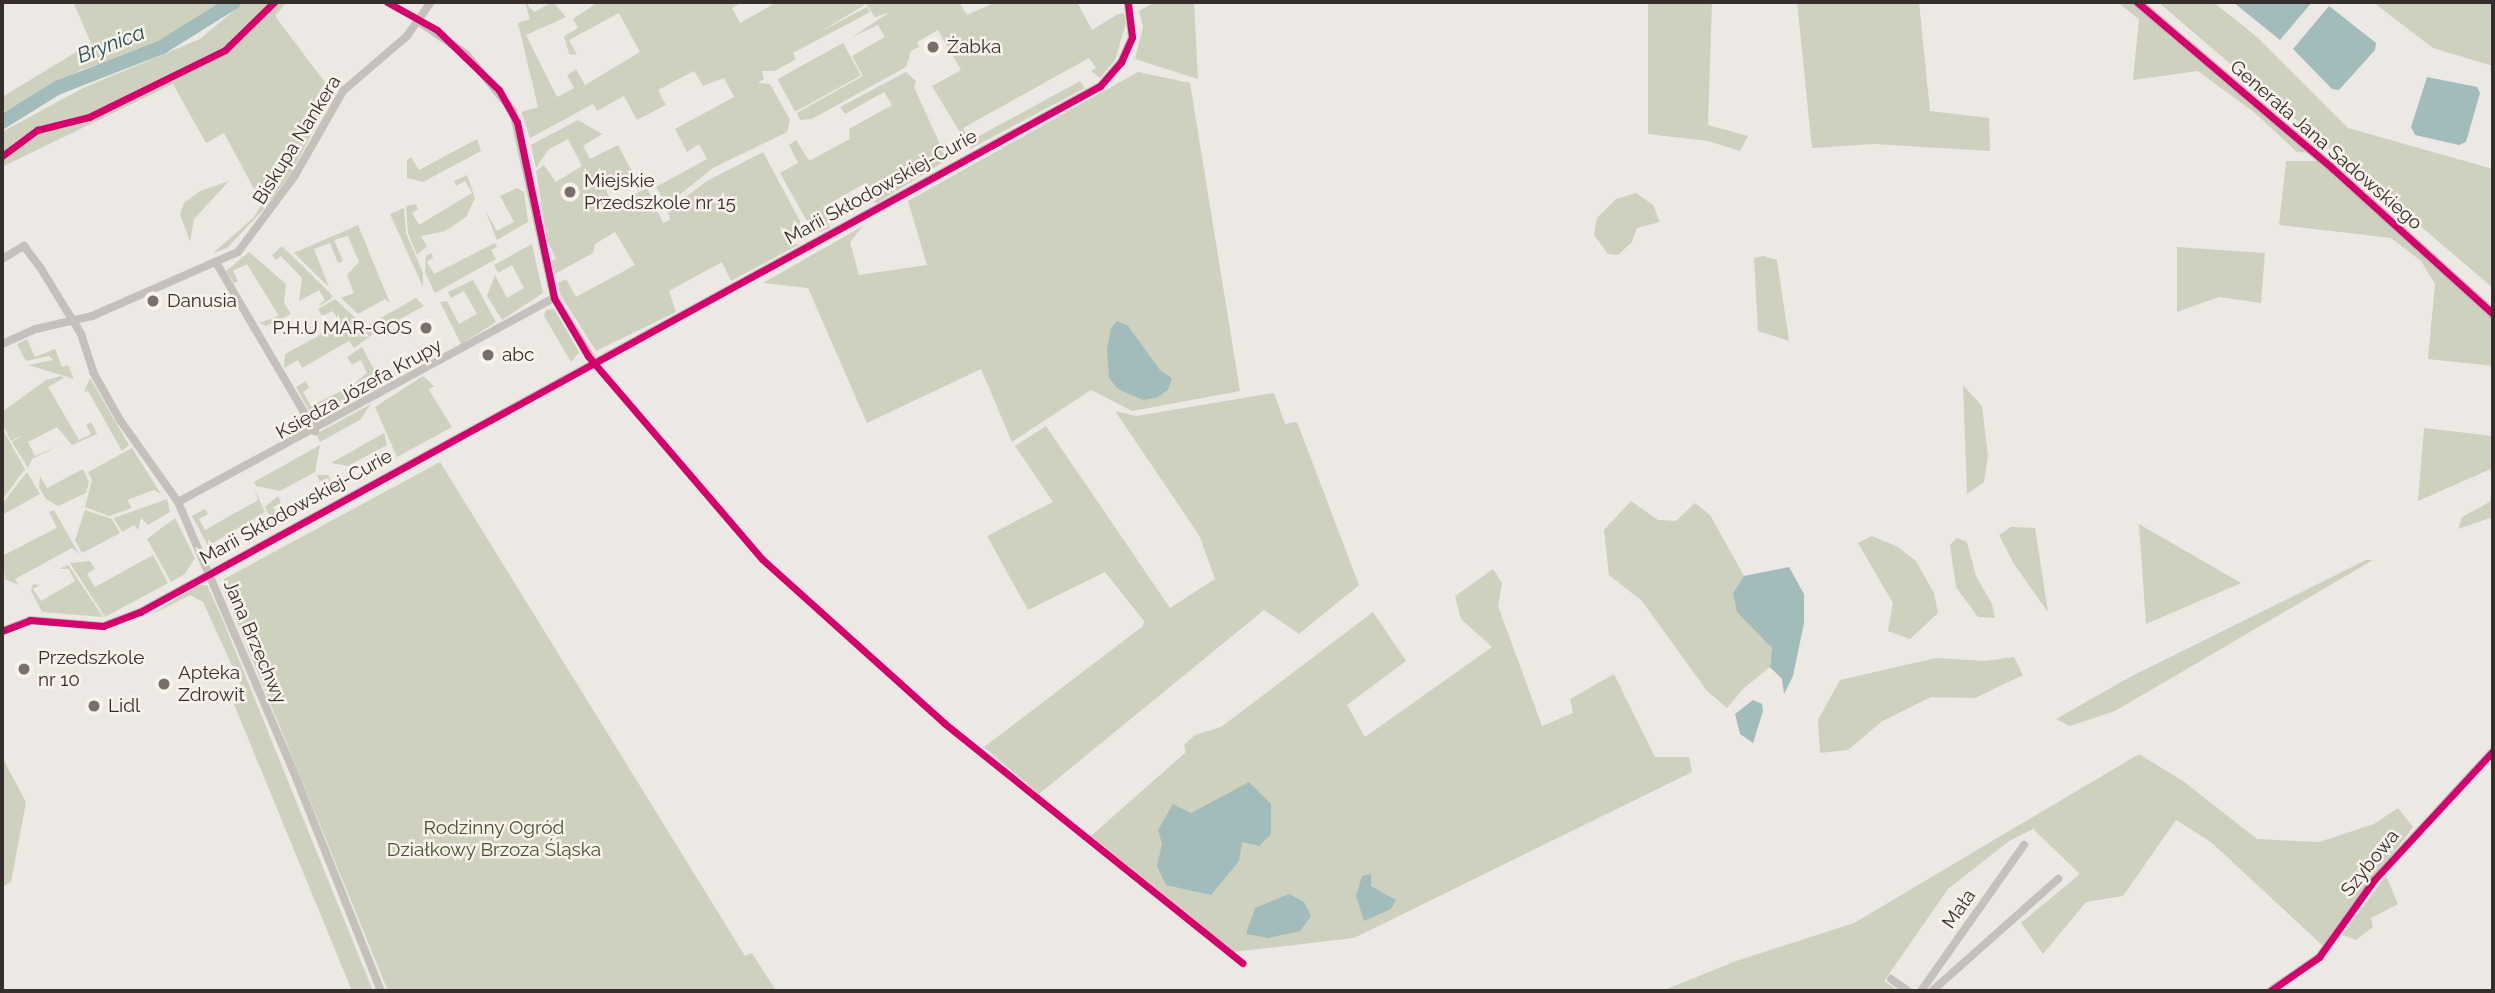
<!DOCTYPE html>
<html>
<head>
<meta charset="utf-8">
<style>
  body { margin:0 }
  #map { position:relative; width:2495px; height:993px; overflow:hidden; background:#ece8e3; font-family:Raleway,sans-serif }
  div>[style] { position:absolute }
  .green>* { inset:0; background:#cdd1be; transform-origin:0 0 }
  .water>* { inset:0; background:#a1bcbb }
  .river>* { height:14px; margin:-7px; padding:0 7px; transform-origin:7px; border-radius:7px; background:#a1bcbb }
  .minor>* { height:8px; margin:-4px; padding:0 4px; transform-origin:4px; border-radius:4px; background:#c5c0bc }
  .tertiary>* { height:10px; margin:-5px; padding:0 5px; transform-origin:5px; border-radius:5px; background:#c5c0bc }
  .cycleway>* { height:7px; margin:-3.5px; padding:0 3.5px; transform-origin:3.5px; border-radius:3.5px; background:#d6006c }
  .dots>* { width:19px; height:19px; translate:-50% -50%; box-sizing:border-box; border:4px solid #f8f2eb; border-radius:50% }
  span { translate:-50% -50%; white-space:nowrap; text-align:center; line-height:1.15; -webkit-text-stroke:5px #f8f2eb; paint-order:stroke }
  .poi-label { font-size:19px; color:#362e2a }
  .left { translate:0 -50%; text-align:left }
  .right { translate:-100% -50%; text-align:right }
  .street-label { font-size:19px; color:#362e2a }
  .park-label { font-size:19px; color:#465230 }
  .water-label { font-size:21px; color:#245153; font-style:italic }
  .frame { position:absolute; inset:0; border:4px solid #362e2a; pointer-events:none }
</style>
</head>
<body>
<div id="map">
  <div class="green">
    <i style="clip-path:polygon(73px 2px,223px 2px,186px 29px,147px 48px,81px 70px,2px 113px,2px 97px,91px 43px)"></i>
    <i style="clip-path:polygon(244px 2px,287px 2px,275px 16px,333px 93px,291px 174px,265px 208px,227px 248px,213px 253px,253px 218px,262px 204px,224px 133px,206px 143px,173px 84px,4px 166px,2px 163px,2px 132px,83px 88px,200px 39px)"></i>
    <i style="clip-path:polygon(525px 2px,534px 12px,553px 2px,566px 17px,526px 35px,557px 97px,574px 88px,567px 75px,576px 69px,585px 85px,640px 52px,619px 13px,569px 40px,577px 55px,569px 54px,564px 36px,578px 28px,573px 19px,598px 2px,742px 2px,732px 8px,740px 23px,777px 2px,959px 2px,967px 15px,996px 2px,1077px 2px,1092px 30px,1118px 14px,1124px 13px,1126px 23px,1115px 60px,1100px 78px,1091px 71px,1096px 68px,1089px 58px,963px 128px,970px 141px,1080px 81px,1085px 88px,970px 149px,932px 86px,961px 70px,938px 30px,917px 42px,919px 47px,911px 51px,906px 67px,812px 119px,800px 120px,797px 113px,863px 76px,852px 56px,885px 37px,878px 25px,852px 37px,890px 12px,875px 17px,866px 4px,818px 33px,867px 7px,870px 12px,793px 53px,796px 59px,775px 71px,762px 71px,764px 79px,758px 83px,770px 84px,790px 120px,787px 132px,713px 168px,667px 205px,656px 187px,707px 159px,699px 144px,687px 152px,675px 129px,734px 97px,724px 78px,703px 86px,694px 71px,658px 90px,666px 105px,637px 120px,624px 96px,597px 111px,593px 104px,530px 138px,521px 112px,538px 107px,518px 23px,530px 19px)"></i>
    <i style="clip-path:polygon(1155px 2px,1194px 2px,1198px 79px,1135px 59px,1143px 27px,1139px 11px)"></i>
    <i style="clip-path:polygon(1648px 2px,1712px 2px,1708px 125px,1748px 136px,1740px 151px,1708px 141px,1648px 134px)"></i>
    <i style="clip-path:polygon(1797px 2px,1919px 2px,1930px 111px,1989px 118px,1990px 151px,1874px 144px,1812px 148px)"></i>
    <i style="clip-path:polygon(2117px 2px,2133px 2px,2313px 153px,2297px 152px,2255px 113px,2198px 71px,2133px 80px,2139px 19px)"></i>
    <i style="clip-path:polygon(2158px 2px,2213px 2px,2257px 37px,2348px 128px,2493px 169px,2493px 288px)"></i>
    <i style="clip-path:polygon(2373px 2px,2493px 2px,2493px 66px,2433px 48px)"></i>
    <i style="left:843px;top:43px;width:37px;height:75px;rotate:61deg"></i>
    <i style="clip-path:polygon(906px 72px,916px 81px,914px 87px,944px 153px,954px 148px,956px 154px,877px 203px,871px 201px,866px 183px,823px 207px,830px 228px,814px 234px,780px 173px,798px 163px,789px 145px,796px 140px,809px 161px,850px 139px,849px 129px,892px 105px,884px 92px,845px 114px,840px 107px)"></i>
    <i style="clip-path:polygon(1138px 72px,1190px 83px,1240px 391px,1132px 411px,1091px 390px,1012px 442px,981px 369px,867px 423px,808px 288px,763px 283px,863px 226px,850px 242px,859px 275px,927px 265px,908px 201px)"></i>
    <i style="clip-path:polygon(578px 120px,602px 134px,583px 146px,590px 159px,618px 145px,634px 175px,606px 190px,613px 205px,647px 188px,663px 223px,670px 220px,668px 210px,707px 181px,763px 152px,800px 221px,799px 229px,789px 234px,794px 244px,800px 244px,731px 281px,722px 262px,669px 291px,676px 312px,596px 351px,560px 294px,558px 283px,566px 279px,576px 297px,635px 265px,615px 232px,595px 244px,593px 253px,555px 274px,551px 261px,556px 259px,547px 240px,536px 171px,544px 165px,556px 182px,582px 166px,568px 139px,549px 149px,536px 168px,531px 145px)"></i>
    <i style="clip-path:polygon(477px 139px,481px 151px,423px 182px,407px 178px,407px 160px,411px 157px,419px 170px)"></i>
    <i style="clip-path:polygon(2286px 161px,2319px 161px,2493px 317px,2493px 366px,2428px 359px,2435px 284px,2421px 261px,2391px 238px,2279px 225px)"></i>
    <i style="clip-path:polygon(467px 175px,475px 198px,466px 217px,445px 231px,421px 236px,427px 246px,417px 255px,408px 233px,406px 206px,416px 204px,418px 209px,412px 213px,419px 225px,472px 193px,465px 181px,456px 186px,454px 181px)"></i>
    <i style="clip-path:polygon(229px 181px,194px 219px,190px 242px,180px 214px,184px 203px,200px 191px)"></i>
    <i style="clip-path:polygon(517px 188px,524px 192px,528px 222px,497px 240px,485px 210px,497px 231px,514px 222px,500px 196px)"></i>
    <i style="clip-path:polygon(1636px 193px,1653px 205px,1660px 222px,1637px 228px,1632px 242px,1618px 255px,1608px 254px,1594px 235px,1597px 218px,1616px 199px)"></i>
    <i style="clip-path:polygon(404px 208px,406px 233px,423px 273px,423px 287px,390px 214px)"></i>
    <i style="clip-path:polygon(358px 225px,390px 303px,385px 299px,358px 314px,341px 298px,354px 293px,347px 275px,359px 262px,348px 236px,334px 240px,343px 261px,338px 263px,330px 243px,314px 249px,329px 287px,294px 253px)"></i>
    <i style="clip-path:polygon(495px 243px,497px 247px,491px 250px,496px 259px,435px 293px,425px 272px,426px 256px,431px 253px,433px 257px,427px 262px,434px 274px)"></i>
    <i style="clip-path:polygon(532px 244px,543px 293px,502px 320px,487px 296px,495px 275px,507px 298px,524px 288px,512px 265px,498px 273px,494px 265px)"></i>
    <i style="clip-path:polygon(282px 246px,332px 295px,331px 299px,317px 307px,325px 300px,319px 290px,299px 301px,302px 278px,281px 256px,276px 260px,272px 255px)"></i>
    <i style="clip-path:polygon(2177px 247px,2265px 253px,2261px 303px,2219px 297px,2177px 312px)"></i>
    <i style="clip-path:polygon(249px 252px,286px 284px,284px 303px,291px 314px,266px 326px,259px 323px,279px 316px,247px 264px,233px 271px,238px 281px,234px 283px,226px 271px)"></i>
    <i style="clip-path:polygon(1763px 256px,1777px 260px,1789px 341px,1758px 331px,1754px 258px)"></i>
    <i style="clip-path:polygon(473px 280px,496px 322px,461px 344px,440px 302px,447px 301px,459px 324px,477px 314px,464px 291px,451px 298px,448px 292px)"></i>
    <i style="clip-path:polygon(416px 298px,424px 306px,376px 332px,370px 324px)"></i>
    <i style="clip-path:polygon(335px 299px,373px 334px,354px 348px,349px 341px,302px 368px,298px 360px,284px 368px,285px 354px,340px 324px,333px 311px,322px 316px,318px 309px)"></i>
    <i style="clip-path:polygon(554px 309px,579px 352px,571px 362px,544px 316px,546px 310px)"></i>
    <i style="clip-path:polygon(27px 339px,35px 357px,55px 349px,62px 367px,68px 365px,74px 379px,28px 365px,53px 360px,49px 356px,26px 361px,17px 344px)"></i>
    <i style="clip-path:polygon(362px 347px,378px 377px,375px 382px,379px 391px,373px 387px,314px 420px,296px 387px,306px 381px,309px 388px,303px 392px,311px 406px,351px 386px,367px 373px,361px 360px,352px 365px,347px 357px)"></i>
    <i style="clip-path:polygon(61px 376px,64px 378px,48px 387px,79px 440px,91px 434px,86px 425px,91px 422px,97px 434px,72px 445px,57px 427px,28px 442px,35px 456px,62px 444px,32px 459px,28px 468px,12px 442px,25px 434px,11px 441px,2px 424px,2px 412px,46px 380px)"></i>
    <i style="clip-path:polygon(423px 376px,434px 386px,429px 390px,452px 427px,397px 457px,375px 407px)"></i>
    <i style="clip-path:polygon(90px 378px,129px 445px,122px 451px,88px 391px,84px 392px)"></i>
    <i style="clip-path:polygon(1963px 385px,1982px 406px,1988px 456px,1984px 482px,1967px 494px)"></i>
    <i style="clip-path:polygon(1274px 393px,1285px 424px,1297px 422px,1359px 585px,1299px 634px,1264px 610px,1039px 794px,984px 747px,1143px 626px,1144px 621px,1105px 572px,1028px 610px,987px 536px,1053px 502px,1015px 446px,1046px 426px,1170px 608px,1215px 579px,1199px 535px,1115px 411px,1136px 416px)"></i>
    <i style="clip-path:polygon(371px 404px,360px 420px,320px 442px,316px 434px)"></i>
    <i style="clip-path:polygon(2px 428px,25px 469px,2px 500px)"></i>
    <i style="clip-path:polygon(2424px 428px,2493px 436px,2493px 468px,2418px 501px)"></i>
    <i style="clip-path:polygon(384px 433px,387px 445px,348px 466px,331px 463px)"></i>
    <i style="clip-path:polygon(320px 445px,315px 472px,280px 491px,256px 486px,254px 482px)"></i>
    <i style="clip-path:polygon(132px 448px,161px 494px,154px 490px,127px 500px,132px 508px,109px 516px,85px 507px,92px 480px,88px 472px)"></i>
    <i style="clip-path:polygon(440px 462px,745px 956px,752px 953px,776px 991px,388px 991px,225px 593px,224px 579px)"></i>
    <i style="clip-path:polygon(83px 469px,89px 482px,86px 493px,58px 506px,46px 499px,39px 487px,40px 476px,47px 488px)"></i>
    <i style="clip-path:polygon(27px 472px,40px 494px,2px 515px,2px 504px)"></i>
    <i style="clip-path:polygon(317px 475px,328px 475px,336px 491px,268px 529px,272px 521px,265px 507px,278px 496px,281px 503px,273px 507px,279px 517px,333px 489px,328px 478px,320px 482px)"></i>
    <i style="clip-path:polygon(254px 488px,265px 512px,208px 546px,192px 516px,205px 509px,208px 514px,199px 519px,205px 530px,258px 500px)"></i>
    <i style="clip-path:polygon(167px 499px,170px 512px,148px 525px,141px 518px,138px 530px,134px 525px,122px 532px,114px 518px)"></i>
    <i style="clip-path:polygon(2493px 500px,2493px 517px,2458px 529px,2462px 517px)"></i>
    <i style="clip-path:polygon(1631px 501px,1658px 520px,1676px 521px,1695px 503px,1710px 515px,1744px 576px,1733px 593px,1772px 648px,1770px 667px,1744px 688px,1727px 708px,1707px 691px,1642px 601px,1609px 575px,1604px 530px)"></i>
    <i style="clip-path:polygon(54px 510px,79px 554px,72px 548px,15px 579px,18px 585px,5px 579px,2px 552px,4px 555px,57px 528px,49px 512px)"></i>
    <i style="clip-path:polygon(85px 510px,112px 519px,120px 533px,82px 553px,75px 540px)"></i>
    <i style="clip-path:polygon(175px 518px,195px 558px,185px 574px,171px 582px,147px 539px)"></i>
    <i style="clip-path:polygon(2139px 524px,2241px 583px,2146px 624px)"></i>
    <i style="clip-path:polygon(2011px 527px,2035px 528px,2048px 612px,2014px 564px,1999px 535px)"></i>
    <i style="clip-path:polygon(1872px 536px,1898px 547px,1916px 561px,1934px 593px,1938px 613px,1910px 639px,1888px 631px,1893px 603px,1858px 543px)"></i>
    <i style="clip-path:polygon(1957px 538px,1967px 542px,1976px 576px,1992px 604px,1995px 618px,1978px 617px,1956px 587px,1950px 545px)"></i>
    <i style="clip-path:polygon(153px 555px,168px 583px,105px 617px,70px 563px,90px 561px,95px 569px,87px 574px,95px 587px)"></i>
    <i style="clip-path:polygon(2366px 560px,2373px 560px,2115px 711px,2070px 726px,2056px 719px,2130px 677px)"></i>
    <i style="clip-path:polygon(68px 565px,69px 566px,103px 617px,42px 612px,31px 591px,33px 584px,40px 585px,33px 589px,41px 601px,75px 581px,69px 569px,59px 569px)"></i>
    <i style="clip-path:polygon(1493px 569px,1502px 583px,1498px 606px,1542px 726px,1573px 713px,1570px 699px,1614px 674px,1655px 757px,1689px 757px,1692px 772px,1354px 938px,1232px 952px,1091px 836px,1186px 752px,1184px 745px,1195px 735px,1221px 727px,1373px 612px,1406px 661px,1347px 705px,1365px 737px,1492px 647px,1461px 619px,1455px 596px)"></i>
    <i style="clip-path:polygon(198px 585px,207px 585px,224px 623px,373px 991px,352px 991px,231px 697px,241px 685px,203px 602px,190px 595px,149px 616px)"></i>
    <i style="clip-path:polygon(2014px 657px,2023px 675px,1975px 698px,1931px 697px,1881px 722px,1848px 750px,1820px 753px,1818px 720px,1840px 680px,1936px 658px,1985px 661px)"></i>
    <i style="clip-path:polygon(2139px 754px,2183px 781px,2257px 839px,2319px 842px,2374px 824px,2398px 808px,2413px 827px,2323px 946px,2211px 842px,2176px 820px,2123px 896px,2086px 902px,2043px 954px,2021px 923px,2080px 874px,2033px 829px,2009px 841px,1948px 889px,1884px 981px,1899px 991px,1662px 991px,1736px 961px,1854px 923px)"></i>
    <i style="clip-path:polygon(2px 757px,26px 802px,11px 882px,2px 887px)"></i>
    <i style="clip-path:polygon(2386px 876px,2398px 904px,2371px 918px,2373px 927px,2356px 940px,2342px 935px)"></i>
  </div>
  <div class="water">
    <i style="clip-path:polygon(2233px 2px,2312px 2px,2280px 40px)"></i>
    <i style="clip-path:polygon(2329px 6px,2376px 43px,2375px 50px,2339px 90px,2332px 89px,2293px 49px)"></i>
    <i style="clip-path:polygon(2427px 77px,2477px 87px,2480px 93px,2466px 142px,2459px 145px,2415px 135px,2411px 127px)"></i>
    <i style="clip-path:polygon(1117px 321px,1128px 326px,1160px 370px,1172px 378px,1168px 390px,1156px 398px,1143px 400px,1118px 389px,1109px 378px,1107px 349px,1111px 328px)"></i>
    <i style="clip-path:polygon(1789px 567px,1804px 594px,1804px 623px,1793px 676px,1784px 694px,1782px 679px,1770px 667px,1772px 648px,1737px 612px,1733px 593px,1744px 576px)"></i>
    <i style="clip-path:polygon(1753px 700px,1762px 704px,1763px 711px,1753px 743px,1740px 734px,1735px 714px)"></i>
    <i style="clip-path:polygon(1249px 782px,1271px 804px,1271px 834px,1259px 846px,1242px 842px,1239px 861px,1211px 895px,1166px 885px,1157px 866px,1162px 844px,1158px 830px,1173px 804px,1191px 813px)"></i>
    <i style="clip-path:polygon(1371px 874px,1371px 886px,1396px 900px,1391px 909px,1364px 921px,1356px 896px,1362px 876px)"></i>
    <i style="clip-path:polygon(1289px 894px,1304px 902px,1311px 916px,1300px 931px,1268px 938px,1246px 934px,1255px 908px)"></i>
  </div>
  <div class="river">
    <i style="left:2px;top:122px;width:65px;rotate:-31.7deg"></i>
    <i style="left:57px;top:88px;width:113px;rotate:-21.3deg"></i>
    <i style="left:162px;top:47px;width:85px;rotate:-32deg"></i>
  </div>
  <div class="minor">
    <i style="left:418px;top:21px;width:58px;rotate:34.5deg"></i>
    <i style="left:466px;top:54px;width:74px;rotate:50.5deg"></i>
    <i style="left:513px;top:111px;width:191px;rotate:77.6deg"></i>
    <i style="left:554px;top:298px;width:75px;rotate:58deg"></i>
    <i style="left:2px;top:259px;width:26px;rotate:-31deg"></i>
    <i style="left:24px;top:246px;width:26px;rotate:53deg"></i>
    <i style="left:40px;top:267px;width:79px;rotate:58.5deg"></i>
    <i style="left:81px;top:334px;width:40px;rotate:72deg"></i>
    <i style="left:93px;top:372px;width:55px;rotate:60.6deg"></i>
    <i style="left:120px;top:420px;width:100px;rotate:54.7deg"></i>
    <i style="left:178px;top:502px;width:302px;rotate:66.8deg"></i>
    <i style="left:297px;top:780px;width:227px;rotate:68.3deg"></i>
    <i style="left:217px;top:264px;width:194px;rotate:59.6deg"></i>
    <i style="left:2px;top:344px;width:37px;rotate:-24deg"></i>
    <i style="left:36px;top:329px;width:57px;rotate:-13.1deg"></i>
    <i style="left:92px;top:316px;width:159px;rotate:-23.7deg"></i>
    <i style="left:238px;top:252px;width:94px;rotate:-53.3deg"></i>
    <i style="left:294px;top:177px;width:99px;rotate:-60.3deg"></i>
    <i style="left:343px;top:91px;width:84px;rotate:-40.7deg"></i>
    <i style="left:407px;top:36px;width:42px;rotate:-54.8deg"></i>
    <i style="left:178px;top:502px;width:428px;rotate:-28.5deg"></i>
    <i style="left:2px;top:631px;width:30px;rotate:-21deg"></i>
    <i style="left:30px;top:620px;width:73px;rotate:4.7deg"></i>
    <i style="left:103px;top:626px;width:40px;rotate:-21deg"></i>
    <i style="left:140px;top:612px;width:1095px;rotate:-28.72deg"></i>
    <i style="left:1100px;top:86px;width:32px;rotate:-49deg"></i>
    <i style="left:1121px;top:62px;width:27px;rotate:-66deg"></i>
    <i style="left:1132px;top:37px;width:35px;rotate:-97deg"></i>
    <i style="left:1891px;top:979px;width:21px;rotate:35deg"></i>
    <i style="left:1921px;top:991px;width:179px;rotate:-54.8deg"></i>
    <i style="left:1932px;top:991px;width:169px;rotate:-41.6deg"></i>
    <i style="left:2270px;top:991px;width:60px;rotate:-34.8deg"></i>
    <i style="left:2319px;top:957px;width:95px;rotate:-54.5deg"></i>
    <i style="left:2374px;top:880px;width:176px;rotate:-47.3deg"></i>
  </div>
  <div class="tertiary">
    <i style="left:2137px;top:2px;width:256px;rotate:40.4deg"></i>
    <i style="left:2332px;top:168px;width:217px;rotate:42.2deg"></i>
  </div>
  <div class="cycleway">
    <i style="left:387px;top:2px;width:57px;rotate:29.2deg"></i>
    <i style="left:437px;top:30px;width:86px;rotate:44.1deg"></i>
    <i style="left:499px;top:90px;width:37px;rotate:61deg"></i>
    <i style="left:517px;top:122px;width:180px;rotate:78.1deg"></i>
    <i style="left:554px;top:298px;width:67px;rotate:59.6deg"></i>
    <i style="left:588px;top:356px;width:267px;rotate:49.4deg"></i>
    <i style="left:762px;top:559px;width:245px;rotate:42deg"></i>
    <i style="left:944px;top:723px;width:383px;rotate:38.8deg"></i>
    <i style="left:2137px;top:2px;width:256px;rotate:40.4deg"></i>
    <i style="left:2332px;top:168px;width:217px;rotate:42.2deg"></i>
    <i style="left:2px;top:156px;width:44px;rotate:-36.6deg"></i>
    <i style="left:37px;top:130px;width:54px;rotate:-14deg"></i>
    <i style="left:89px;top:117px;width:152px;rotate:-26.2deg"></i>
    <i style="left:225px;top:50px;width:69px;rotate:-44.4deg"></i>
    <i style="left:2px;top:631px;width:30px;rotate:-21deg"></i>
    <i style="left:30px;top:620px;width:73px;rotate:4.7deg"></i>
    <i style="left:103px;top:626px;width:40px;rotate:-21deg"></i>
    <i style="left:140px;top:612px;width:1095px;rotate:-28.72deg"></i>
    <i style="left:1100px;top:86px;width:32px;rotate:-49deg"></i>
    <i style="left:1121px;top:62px;width:27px;rotate:-66deg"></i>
    <i style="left:1132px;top:37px;width:35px;rotate:-97deg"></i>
    <i style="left:2270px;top:991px;width:60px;rotate:-34.8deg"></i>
    <i style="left:2319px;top:957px;width:95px;rotate:-54.5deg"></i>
    <i style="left:2374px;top:880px;width:176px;rotate:-47.3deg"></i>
  </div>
  <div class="dots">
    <i style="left:933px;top:47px;background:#766f6b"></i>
    <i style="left:570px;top:192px;background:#766f6b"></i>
    <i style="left:153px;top:301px;background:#766f6b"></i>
    <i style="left:426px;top:328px;background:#766f6b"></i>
    <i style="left:488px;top:355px;background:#766f6b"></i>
    <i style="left:24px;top:669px;background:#766f6b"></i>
    <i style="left:164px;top:684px;background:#766f6b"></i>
    <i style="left:94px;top:706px;background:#766f6b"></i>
  </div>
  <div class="poi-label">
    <span class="left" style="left:947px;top:47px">Żabka</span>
    <span class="left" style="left:584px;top:192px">Miejskie<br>Przedszkole nr 15</span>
    <span class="left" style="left:167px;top:301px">Danusia</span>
    <span class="right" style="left:412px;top:328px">P.H.U MAR-GOS</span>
    <span class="left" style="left:502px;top:355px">abc</span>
    <span class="left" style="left:38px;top:669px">Przedszkole<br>nr 10</span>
    <span class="left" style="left:178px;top:684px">Apteka<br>Zdrowit</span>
    <span class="left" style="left:108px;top:706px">Lidl</span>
  </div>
  <div class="street-label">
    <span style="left:297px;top:140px;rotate:-58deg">Biskupa Nankera</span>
    <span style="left:2326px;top:145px;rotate:41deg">Generała Jana Sadowskiego</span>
    <span style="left:881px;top:187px;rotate:-29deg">Marii Skłodowskiej-Curie</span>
    <span style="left:359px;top:389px;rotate:-29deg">Księdza Józefa Krupy</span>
    <span style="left:296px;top:507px;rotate:-29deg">Marii Skłodowskiej-Curie</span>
    <span style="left:255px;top:642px;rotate:67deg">Jana Brzechwy</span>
    <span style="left:2370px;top:863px;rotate:-51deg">Szybowa</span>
    <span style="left:1959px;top:909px;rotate:-55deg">Mała</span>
  </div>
  <div class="park-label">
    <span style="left:494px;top:839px">Rodzinny Ogród<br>Działkowy Brzoza Śląska</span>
  </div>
  <div class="water-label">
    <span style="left:111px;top:44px;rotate:-21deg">Brynica</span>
  </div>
  <div class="frame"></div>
</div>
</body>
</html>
